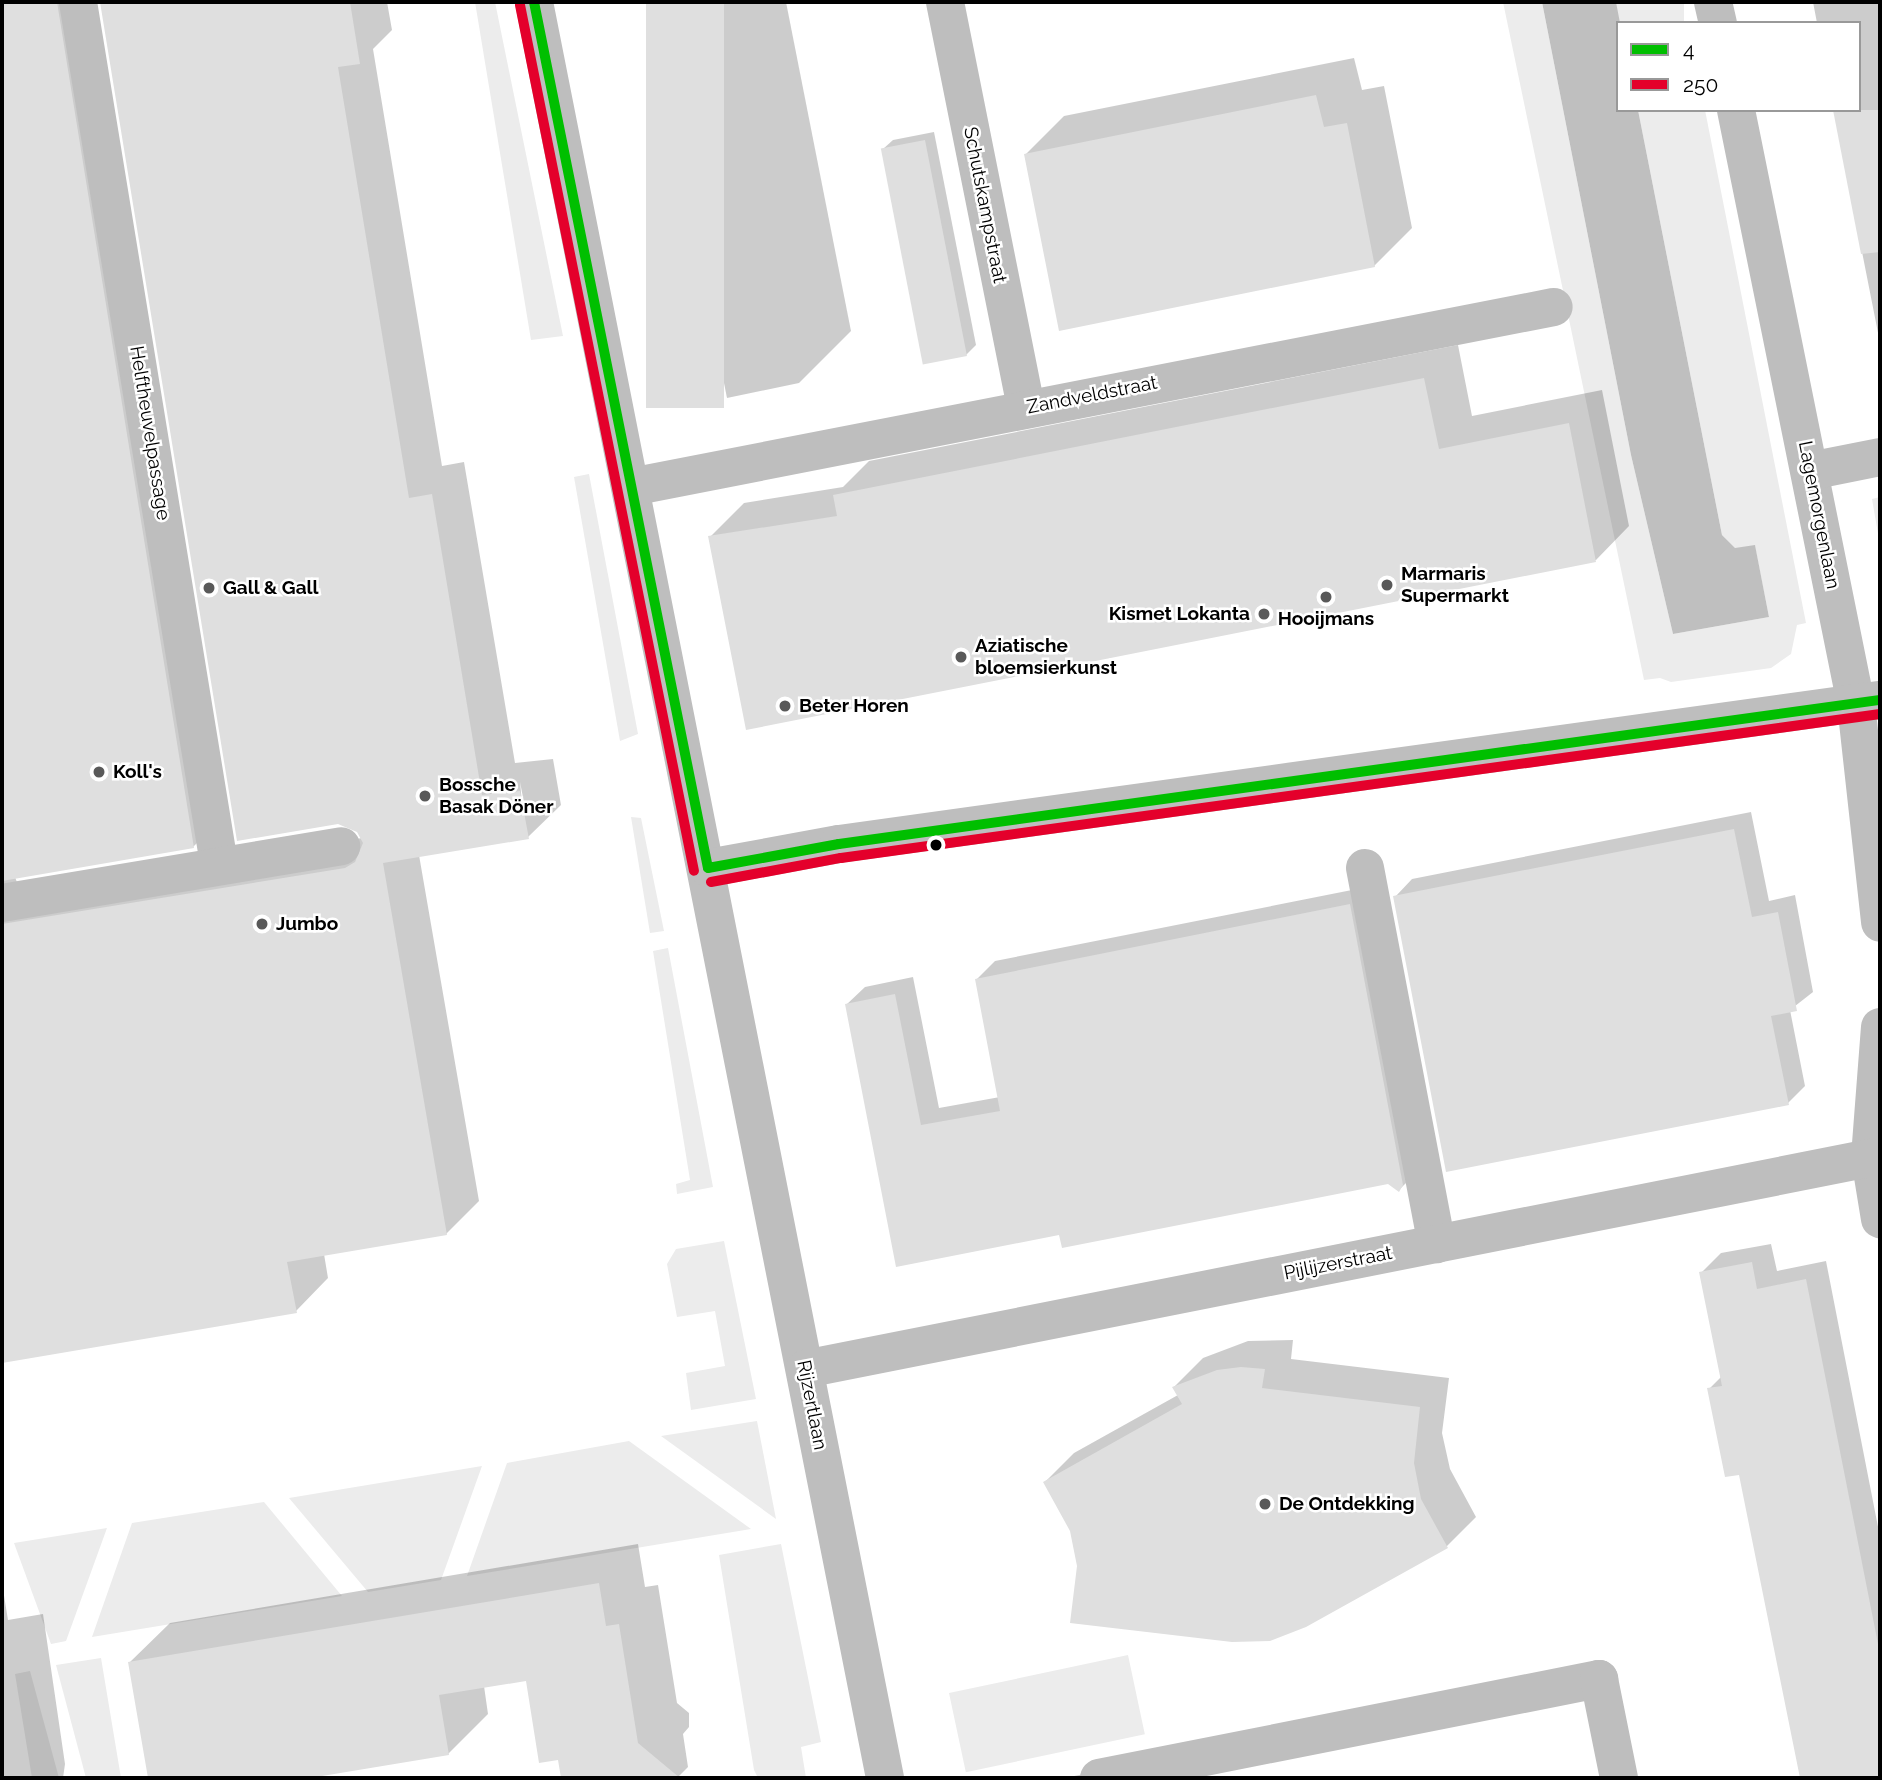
<!DOCTYPE html>
<html>
<head>
<meta charset="utf-8">
<style>
  body { margin:0 }
  #map { position:relative; width:1882px; height:1780px; overflow:hidden; background:#fff; font-family:Raleway,sans-serif }
  div>[style] { position:absolute }
  .green>* { inset:0; background:#ececec; transform-origin:0 0 }
  .water>* { inset:0; background:#bfbfbf }
  .shadow>* { inset:0; background:#0003 }
  .building>* { inset:0; background:#dfdfdf; transform-origin:0 0 }
  .minor>* { height:38px; margin:-19px; padding:0 19px; transform-origin:19px; border-radius:19px; background:#bebebe }
  .bus-1>* { height:10px; margin:-5px; padding:0 5px; transform-origin:5px; border-radius:5px; background:#00bf00 }
  .bus-2>* { height:10px; margin:-5px; padding:0 5px; transform-origin:5px; border-radius:5px; background:#e4002b }
  .dots>* { width:19px; height:19px; translate:-50% -50%; box-sizing:border-box; border:4px solid #fff; border-radius:50% }
  span { translate:-50% -50%; white-space:nowrap; text-align:center; line-height:1.15; -webkit-text-stroke:5px #fff; paint-order:stroke }
  .street-label { font-size:19px; color:#000 }
  .poi-label { font-size:19px; color:#000; font-weight:700 }
  .left { translate:0 -50%; text-align:left }
  .right { translate:-100% -50%; text-align:right }
  .frame { position:absolute; inset:0; border:4px solid #000; pointer-events:none }
  .legend { position:absolute; left:1616px; top:21px; width:245px; height:91px; box-sizing:border-box; background:#fff; border:2px solid #999; margin:0; padding:9px 12px; list-style:none; font-size:21px; color:#000 }
  .legend li { display:flex; align-items:center; gap:14px; height:35px }
  .legend b { width:35px; border:2px solid #999 }
</style>
</head>
<body>
<div id="map">
  <div class="green">
    <i style="clip-path:polygon(475px 2px,495px 2px,563px 336px,531px 340px)"></i>
    <i style="clip-path:polygon(1503px 2px,1542px 2px,1631px 455px,1673px 634px,1769px 617px,1755px 546px,1735px 549px,1722px 535px,1638px 110px,1705px 110px,1806px 623px,1797px 625px,1791px 654px,1771px 668px,1671px 682px,1660px 678px,1644px 680px)"></i>
    <i style="left:1616px;top:2px;width:68px;height:21px"></i>
    <i style="clip-path:polygon(589px 474px,638px 734px,620px 741px,574px 477px)"></i>
    <i style="clip-path:polygon(1880px 497px,1880px 545px,1872px 499px)"></i>
    <i style="clip-path:polygon(631px 817px,641px 818px,664px 931px,650px 933px)"></i>
    <i style="clip-path:polygon(668px 948px,713px 1187px,677px 1194px,676px 1184px,690px 1180px,653px 951px)"></i>
    <i style="clip-path:polygon(724px 1241px,756px 1399px,691px 1410px,686px 1373px,725px 1366px,715px 1311px,677px 1317px,667px 1264px,676px 1249px)"></i>
    <i style="clip-path:polygon(757px 1421px,776px 1519px,661px 1436px)"></i>
    <i style="clip-path:polygon(629px 1441px,751px 1529px,467px 1576px,507px 1463px)"></i>
    <i style="clip-path:polygon(482px 1466px,441px 1580px,368px 1592px,289px 1498px)"></i>
    <i style="clip-path:polygon(264px 1502px,342px 1596px,92px 1637px,132px 1523px)"></i>
    <i style="clip-path:polygon(107px 1528px,66px 1641px,51px 1644px,14px 1543px)"></i>
    <i style="clip-path:polygon(781px 1544px,821px 1742px,801px 1747px,806px 1778px,758px 1778px,754px 1770px,719px 1555px)"></i>
    <i style="left:1128px;top:1655px;width:81px;height:183px;rotate:78deg"></i>
    <i style="clip-path:polygon(101px 1658px,121px 1778px,86px 1778px,56px 1665px)"></i>
    <i style="clip-path:polygon(30px 1671px,59px 1778px,32px 1778px,15px 1674px)"></i>
  </div>
  <div class="water">
    <i style="clip-path:polygon(1542px 2px,1616px 2px,1620px 23px,1618px 110px,1638px 110px,1722px 535px,1735px 548px,1755px 545px,1769px 617px,1673px 634px,1631px 455px)"></i>
  </div>
  <div class="shadow">
    <i style="clip-path:polygon(evenodd,2px 2px,93px 2px,226px 814px,193px 847px,15px 877px,18px 885px,39px 893px,362px 838px,359px 830px,338px 823px,239px 839px,102px 2px,387px 2px,392px 30px,373px 49px,442px 466px,464px 462px,515px 763px,553px 759px,561px 805px,528px 837px,419px 855px,479px 1201px,446px 1234px,324px 1254px,328px 1278px,296px 1311px,2px 1362px,2px 2px,520px 782px,526px 813px,523px 813px,520px 782px)"></i>
    <i style="clip-path:polygon(648px 2px,786px 2px,851px 331px,799px 383px,727px 398px)"></i>
    <i style="clip-path:polygon(1813px 2px,1880px 2px,1880px 343px,1834px 110px,1859px 110px,1859px 23px,1817px 23px)"></i>
    <i style="clip-path:polygon(1354px 58px,1362px 90px,1384px 86px,1412px 228px,1374px 266px,1026px 154px,1064px 116px)"></i>
    <i style="clip-path:polygon(934px 132px,976px 345px,966px 355px,883px 149px,893px 140px)"></i>
    <i style="clip-path:polygon(1458px 345px,1472px 416px,1602px 390px,1629px 526px,1596px 560px,710px 537px,744px 503px,843px 487px,869px 461px)"></i>
    <i style="clip-path:polygon(1751px 812px,1769px 901px,1795px 895px,1813px 992px,1790px 1010px,1805px 1086px,1788px 1103px,1395px 897px,1412px 879px)"></i>
    <i style="clip-path:polygon(1367px 887px,1417px 1172px,1399px 1190px,1388px 1182px,1061px 1232px,898px 1265px,846px 1005px,865px 987px,913px 977px,939px 1108px,1000px 1097px,977px 979px,995px 961px)"></i>
    <i style="clip-path:polygon(1771px 1244px,1777px 1271px,1826px 1261px,1880px 1537px,1880px 1778px,1801px 1778px,1740px 1473px,1709px 1389px,1721px 1377px,1701px 1273px,1721px 1253px)"></i>
    <i style="clip-path:polygon(1293px 1340px,1291px 1359px,1449px 1378px,1442px 1433px,1450px 1469px,1476px 1517px,1447px 1546px,1305px 1626px,1079px 1566px,1072px 1530px,1045px 1482px,1074px 1453px,1178px 1395px,1174px 1387px,1203px 1358px,1248px 1341px)"></i>
    <i style="clip-path:polygon(638px 1544px,645px 1587px,658px 1585px,677px 1703px,689px 1713px,689px 1727px,683px 1734px,688px 1767px,677px 1778px,563px 1778px,559px 1758px,527px 1679px,484px 1686px,488px 1714px,448px 1754px,300px 1778px,152px 1778px,130px 1662px,170px 1623px)"></i>
    <i style="clip-path:polygon(2px 1583px,8px 1620px,43px 1614px,65px 1764px,63px 1778px,2px 1778px)"></i>
    <i style="clip-path:polygon(1167px 1758px,1173px 1778px,1064px 1778px)"></i>
  </div>
  <div class="building">
    <i style="clip-path:polygon(2px 2px,57px 2px,194px 848px,2px 881px)"></i>
    <i style="clip-path:polygon(100px 2px,350px 2px,360px 64px,338px 67px,409px 498px,432px 494px,482px 795px,520px 791px,529px 839px,383px 863px,447px 1235px,287px 1262px,297px 1313px,2px 1363px,2px 924px,345px 868px,355px 862px,363px 843px,357px 832px,338px 824px,237px 841px)"></i>
    <i style="left:646px;top:2px;width:78px;height:406px"></i>
    <i style="clip-path:polygon(1316px 95px,1324px 127px,1347px 123px,1375px 267px,1059px 331px,1024px 154px)"></i>
    <i style="clip-path:polygon(1833px 110px,1880px 110px,1880px 252px,1861px 254px)"></i>
    <i style="left:925px;top:140px;width:220px;height:45px;rotate:79deg"></i>
    <i style="clip-path:polygon(1424px 378px,1439px 449px,1569px 423px,1596px 562px,746px 730px,708px 536px,837px 516px,833px 495px)"></i>
    <i style="clip-path:polygon(1734px 829px,1752px 917px,1778px 912px,1797px 1011px,1771px 1016px,1789px 1105px,1446px 1172px,1393px 896px)"></i>
    <i style="clip-path:polygon(1350px 904px,1403px 1185px,1399px 1192px,1388px 1184px,1062px 1248px,1059px 1235px,896px 1267px,845px 1004px,895px 994px,921px 1125px,1000px 1111px,975px 979px)"></i>
    <i style="clip-path:polygon(1752px 1262px,1757px 1289px,1806px 1279px,1880px 1654px,1880px 1778px,1800px 1778px,1739px 1475px,1725px 1477px,1707px 1388px,1722px 1386px,1699px 1272px)"></i>
    <i style="clip-path:polygon(1241px 1367px,1265px 1369px,1262px 1388px,1420px 1407px,1414px 1463px,1421px 1499px,1448px 1548px,1306px 1627px,1270px 1641px,1232px 1642px,1070px 1623px,1077px 1566px,1070px 1531px,1043px 1482px,1182px 1404px,1172px 1387px,1217px 1370px)"></i>
    <i style="clip-path:polygon(599px 1583px,606px 1626px,619px 1624px,638px 1743px,680px 1778px,561px 1778px,558px 1760px,539px 1763px,526px 1681px,439px 1695px,449px 1755px,310px 1778px,148px 1778px,128px 1662px)"></i>
  </div>
  <div class="minor">
    <i style="left:78px;top:2px;width:873px;rotate:80.71deg"></i>
    <i style="left:534px;top:2px;width:1810px;rotate:78.82deg"></i>
    <i style="left:945px;top:2px;width:413px;rotate:78.7deg"></i>
    <i style="left:1713px;top:2px;width:22px;rotate:77deg"></i>
    <i style="left:1736px;top:110px;width:606px;rotate:78.58deg"></i>
    <i style="left:1856px;top:704px;width:220px;rotate:83.7deg"></i>
    <i style="left:1810px;top:471px;width:71px;rotate:-11.3deg"></i>
    <i style="left:631px;top:487px;width:940px;rotate:-11.04deg"></i>
    <i style="left:708px;top:868px;width:133px;rotate:-10.4deg"></i>
    <i style="left:839px;top:844px;width:1051px;rotate:-7.88deg"></i>
    <i style="left:1365px;top:868px;width:383px;rotate:79.2deg"></i>
    <i style="left:2px;top:903px;width:344px;rotate:-9.5deg"></i>
    <i style="left:1880px;top:1027px;width:131px;rotate:94.4deg"></i>
    <i style="left:1870px;top:1158px;width:62px;rotate:80.7deg"></i>
    <i style="left:805px;top:1369px;width:1086px;rotate:-11.21deg"></i>
    <i style="left:1099px;top:1778px;width:510px;rotate:-11.2deg"></i>
    <i style="left:1599px;top:1679px;width:101px;rotate:78.6deg"></i>
  </div>
  <div class="bus-1">
    <i style="left:534px;top:2px;width:883px;rotate:78.64deg"></i>
    <i style="left:708px;top:868px;width:133px;rotate:-10.4deg"></i>
    <i style="left:839px;top:844px;width:1051px;rotate:-7.88deg"></i>
  </div>
  <div class="bus-2">
    <i style="left:520px;top:5px;width:883px;rotate:78.64deg"></i>
    <i style="left:711px;top:882px;width:132px;rotate:-10.5deg"></i>
    <i style="left:841px;top:858px;width:1049px;rotate:-7.89deg"></i>
  </div>
  <div class="dots">
    <i style="left:1387px;top:585px;background:#595959"></i>
    <i style="left:209px;top:588px;background:#595959"></i>
    <i style="left:1326px;top:597px;background:#595959"></i>
    <i style="left:1264px;top:614px;background:#595959"></i>
    <i style="left:961px;top:657px;background:#595959"></i>
    <i style="left:785px;top:706px;background:#595959"></i>
    <i style="left:99px;top:772px;background:#595959"></i>
    <i style="left:425px;top:796px;background:#595959"></i>
    <i style="left:936px;top:845px;background:#000"></i>
    <i style="left:262px;top:924px;background:#595959"></i>
    <i style="left:1265px;top:1504px;background:#595959"></i>
  </div>
  <div class="street-label">
    <span style="left:985px;top:205px;rotate:79deg">Schutskampstraat</span>
    <span style="left:1092px;top:395px;rotate:-11deg">Zandveldstraat</span>
    <span style="left:150px;top:433px;rotate:81deg">Helftheuvelpassage</span>
    <span style="left:1819px;top:515px;rotate:79deg">Lagemorgenlaan</span>
    <span style="left:1338px;top:1263px;rotate:-11deg">Pijlijzerstraat</span>
    <span style="left:812px;top:1405px;rotate:79deg">Rijzertlaan</span>
  </div>
  <div class="poi-label">
    <span class="left" style="left:1401px;top:585px">Marmaris<br>Supermarkt</span>
    <span class="left" style="left:223px;top:588px">Gall &amp; Gall</span>
    <span class="right" style="left:1250px;top:614px">Kismet Lokanta</span>
    <span style="left:1326px;top:619px">Hooijmans</span>
    <span class="left" style="left:975px;top:657px">Aziatische<br>bloemsierkunst</span>
    <span class="left" style="left:799px;top:706px">Beter Horen</span>
    <span class="left" style="left:113px;top:772px">Koll's</span>
    <span class="left" style="left:439px;top:796px">Bossche<br>Basak Döner</span>
    <span class="left" style="left:276px;top:924px">Jumbo</span>
    <span class="left" style="left:1279px;top:1504px">De Ontdekking</span>
  </div>
  <div class="frame"></div>
  <ul class="legend">
  <li><b style="height:9px;background:#00bf00"></b>4</li>
  <li><b style="height:9px;background:#e4002b"></b>250</li>
  </ul>
</div>
</body>
</html>
